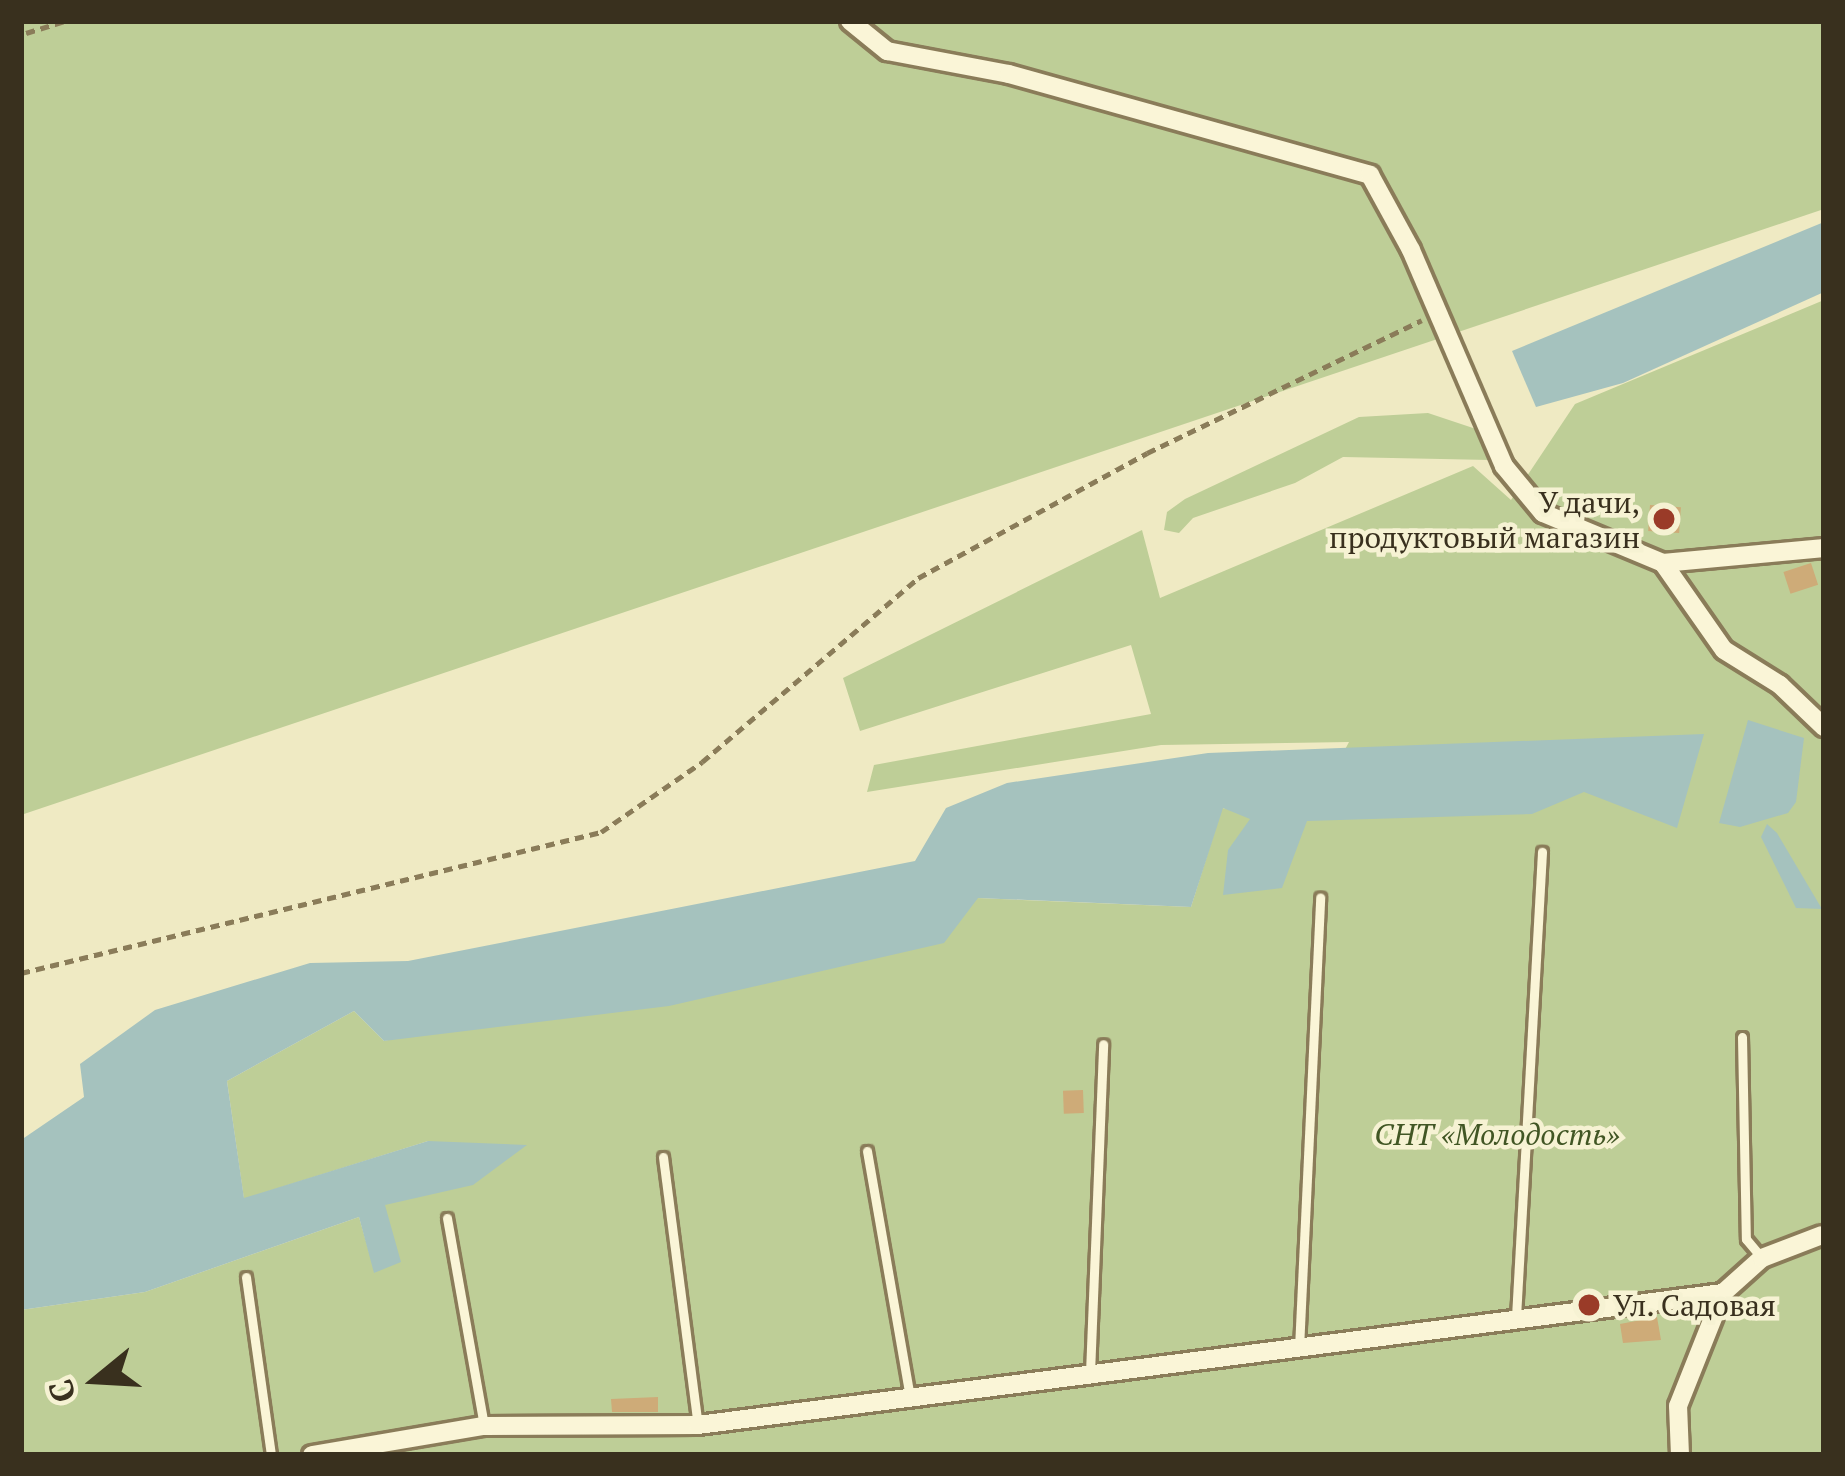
<!DOCTYPE html>
<html>
<head>
<meta charset="utf-8">
<style>
  body { margin:0 }
  #map { position:relative; width:1845px; height:1476px; overflow:hidden; background:#efeac3; font-family:"PT Serif",serif }
  div>[style] { position:absolute }
  .green>* { inset:0; background:#bece97 }
  .water>* { inset:0; background:#a5c2be }
  .building>* { inset:0; background:#ceab78; transform-origin:0 0 }
  .path>* { height:4.5px; margin-top:-2.25px; transform-origin:0; background:repeating-linear-gradient(90deg,#8a7c59 0 9px,transparent 0 15px) }
  .roads { filter:drop-shadow(3px 0 #8a7c59) drop-shadow(-3px 0 #8a7c59) drop-shadow(0 3px #8a7c59) drop-shadow(0 -3px #8a7c59) }
  .service>* { height:9px; margin:-4.5px; padding:0 4.5px; transform-origin:4.5px; border-radius:4.5px; background:#faf5d7 }
  .minor>* { height:18px; margin:-9px; padding:0 9px; transform-origin:9px; border-radius:9px; background:#faf5d7 }
  .dots>* { width:33px; height:33px; translate:-50% -50%; box-sizing:border-box; border:6px solid #f6f2d3; border-radius:50% }
  span { translate:-50% -50%; white-space:nowrap; text-align:center; line-height:1.15; -webkit-text-stroke:9px #f6f2d3; paint-order:stroke }
  .poi-label { font-size:30px; color:#39301e }
  .right { translate:-100% -50%; text-align:right }
  .left { translate:0 -50%; text-align:left }
  .park-label { font-size:30px; color:#415624; font-style:italic }
  .frame { position:absolute; inset:0; border:24px solid #39301e; pointer-events:none }
  .north { position:absolute; left:36px; top:1320px; width:120px; height:120px; -webkit-text-stroke:9px #f6f2d3; paint-order:stroke; rotate:252deg; font-size:33px; font-weight:700; line-height:48px; text-align:center; color:#39301e }
  .north::after { content:''; display:block; margin:auto; width:42px; height:54px; background:#39301e; clip-path:polygon(50% 0,100% 100%,50% 72%,0 100%) }
</style>
</head>
<body>
<div id="map">
  <div class="green">
    <i style="clip-path:polygon(21px 21px,1824px 21px,1824px 209px,21px 815px)"></i>
    <i style="clip-path:polygon(1824px 300px,1824px 1455px,21px 1455px,21px 1310px,145px 1292px,359px 1217px,375px 1273px,384px 1205px,428px 1141px,244px 1199px,227px 1081px,354px 1011px,384px 1041px,977px 898px,1191px 907px,1222px 808px,1307px 821px,1349px 742px,1161px 745px,867px 792px,874px 765px,1151px 714px,1131px 645px,860px 731px,843px 678px,1142px 530px,1160px 598px,1473px 466px,1511px 500px,1575px 404px)"></i>
    <i style="clip-path:polygon(1428px 413px,1476px 429px,1490px 460px,1343px 457px,1295px 483px,1193px 518px,1179px 533px,1164px 530px,1167px 512px,1185px 499px,1359px 417px)"></i>
  </div>
  <div class="water">
    <i style="clip-path:polygon(1824px 222px,1824px 292px,1623px 383px,1536px 407px,1512px 351px)"></i>
    <i style="clip-path:polygon(1748px 720px,1804px 738px,1796px 802px,1788px 813px,1740px 827px,1719px 823px)"></i>
    <i style="clip-path:polygon(1704px 734px,1677px 828px,1584px 792px,1532px 814px,1307px 821px,1282px 888px,1223px 895px,1228px 850px,1250px 819px,1223px 808px,1191px 907px,978px 898px,944px 943px,669px 1006px,384px 1041px,354px 1011px,227px 1081px,244px 1198px,428px 1141px,527px 1145px,473px 1185px,385px 1205px,401px 1262px,374px 1273px,359px 1217px,145px 1292px,21px 1310px,21px 1140px,84px 1097px,80px 1064px,155px 1010px,310px 963px,408px 961px,915px 861px,946px 808px,1007px 783px,1208px 753px)"></i>
    <i style="clip-path:polygon(1767px 824px,1777px 833px,1822px 909px,1796px 908px,1761px 837px)"></i>
  </div>
  <div class="building">
    <i style="left:1650px;top:505px;width:31px;height:26px;rotate:4deg"></i>
    <i style="left:1811px;top:563px;width:23px;height:29px;rotate:72deg"></i>
    <i style="left:1083px;top:1090px;width:23px;height:20px;rotate:88deg"></i>
    <i style="clip-path:polygon(1657px 1317px,1661px 1340px,1623px 1343px,1620px 1324px)"></i>
    <i style="clip-path:polygon(658px 1397px,658px 1412px,612px 1412px,611px 1399px)"></i>
  </div>
  <div class="path">
    <i style="left:26px;top:33px;width:41px;rotate:-17.1deg"></i>
    <i style="left:21px;top:973px;width:597px;rotate:-13.66deg"></i>
    <i style="left:601px;top:832px;width:123px;rotate:-34.7deg"></i>
    <i style="left:702px;top:762px;width:284px;rotate:-40.4deg"></i>
    <i style="left:918px;top:578px;width:261px;rotate:-28.6deg"></i>
    <i style="left:1147px;top:453px;width:305px;rotate:-25.8deg"></i>
  </div>
  <div class="roads">
    <div class="service">
      <i style="left:1742px;top:1037px;width:202px;rotate:88.9deg"></i>
      <i style="left:1746px;top:1239px;width:25px;rotate:50deg"></i>
      <i style="left:867px;top:1151px;width:245px;rotate:80.1deg"></i>
      <i style="left:663px;top:1157px;width:270px;rotate:82.6deg"></i>
      <i style="left:447px;top:1218px;width:211px;rotate:79.9deg"></i>
      <i style="left:246px;top:1277px;width:180px;rotate:82deg"></i>
      <i style="left:1516px;top:1317px;width:466px;rotate:-86.8deg"></i>
      <i style="left:1299px;top:1348px;width:451px;rotate:-87.3deg"></i>
      <i style="left:1090px;top:1373px;width:329px;rotate:-87.7deg"></i>
    </div>
    <div class="minor">
      <i style="left:850px;top:21px;width:48px;rotate:39deg"></i>
      <i style="left:887px;top:51px;width:124px;rotate:10.7deg"></i>
      <i style="left:1009px;top:74px;width:375px;rotate:15.6deg"></i>
      <i style="left:1370px;top:175px;width:85px;rotate:61.3deg"></i>
      <i style="left:1411px;top:250px;width:235px;rotate:66.7deg"></i>
      <i style="left:1504px;top:466px;width:61px;rotate:50.3deg"></i>
      <i style="left:1543px;top:513px;width:130px;rotate:22.6deg"></i>
      <i style="left:1663px;top:563px;width:162px;rotate:-5.3deg"></i>
      <i style="left:1663px;top:563px;width:106px;rotate:55deg"></i>
      <i style="left:1724px;top:650px;width:66px;rotate:32deg"></i>
      <i style="left:1780px;top:685px;width:61px;rotate:43.7deg"></i>
      <i style="left:312px;top:1455px;width:174px;rotate:-9.6deg"></i>
      <i style="left:484px;top:1426px;width:214px;rotate:-0.3deg"></i>
      <i style="left:698px;top:1425px;width:1033px;rotate:-7.34deg"></i>
      <i style="left:1680px;top:1455px;width:49px;rotate:-92.3deg"></i>
      <i style="left:1678px;top:1406px;width:122px;rotate:-68.3deg"></i>
      <i style="left:1723px;top:1293px;width:52px;rotate:-41.9deg"></i>
      <i style="left:1762px;top:1258px;width:64px;rotate:-21deg"></i>
    </div>
  </div>
  <div class="dots">
    <i style="left:1664px;top:519px;background:#9a3b28"></i>
    <i style="left:1589px;top:1305px;background:#9a3b28"></i>
  </div>
  <div class="poi-label">
    <span class="right" style="left:1640px;top:519px">У дачи,<br>продуктовый магазин</span>
    <span class="left" style="left:1613px;top:1305px">Ул. Садовая</span>
  </div>
  <div class="park-label">
    <span style="left:1497px;top:1134px">СНТ «Молодость»</span>
  </div>
  <div class="frame"></div>
  <div class="north">С</div>
</div>
</body>
</html>
